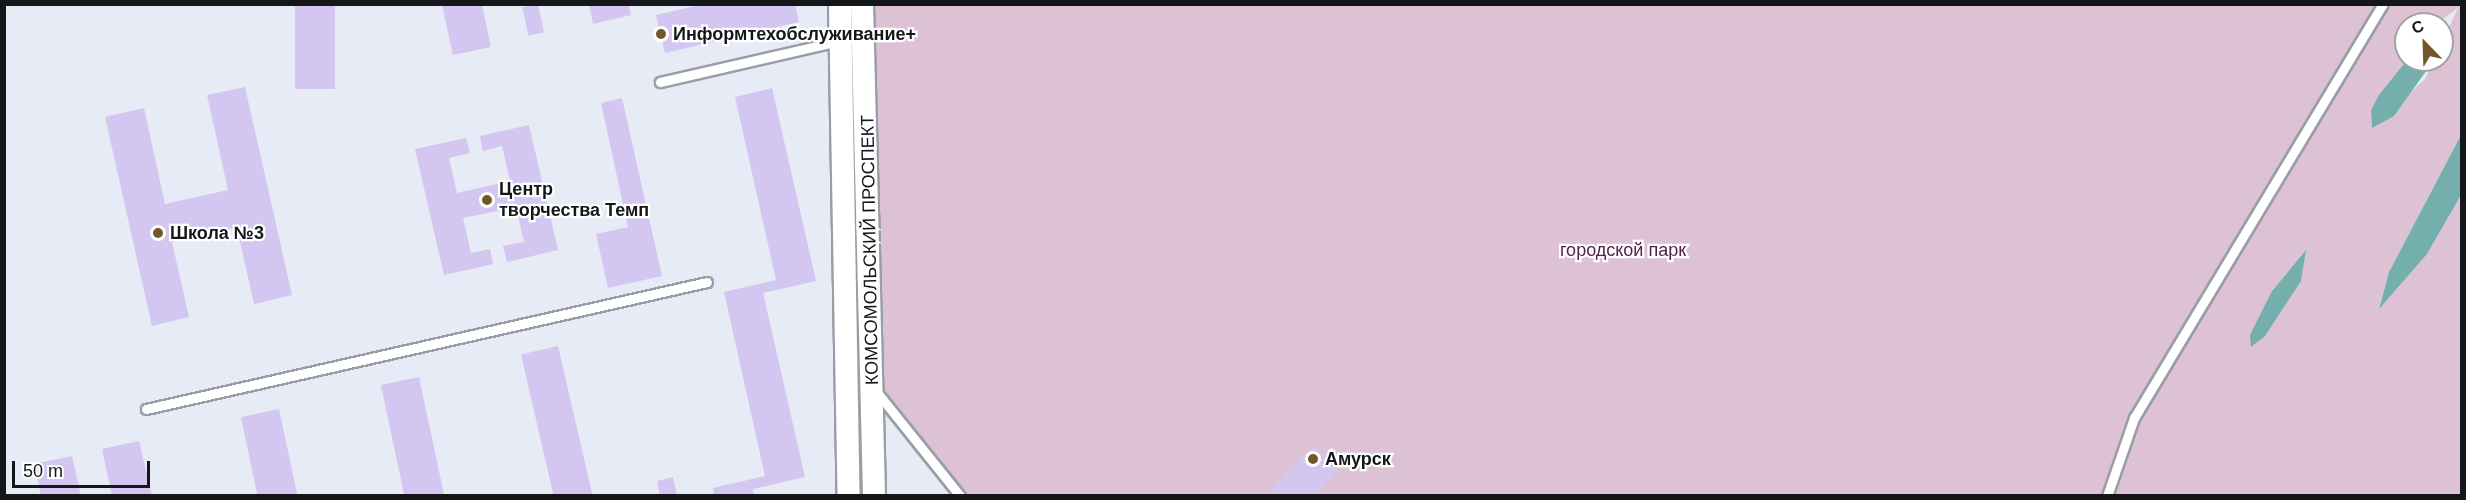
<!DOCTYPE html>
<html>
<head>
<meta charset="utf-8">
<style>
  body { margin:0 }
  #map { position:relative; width:2466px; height:500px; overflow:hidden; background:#e6ebf5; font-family:Helvetica,sans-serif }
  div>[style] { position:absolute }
  .green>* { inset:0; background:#ddc2d6 }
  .water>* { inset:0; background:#74aead }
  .building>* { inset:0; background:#d3c6f0; transform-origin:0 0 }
  .roads { filter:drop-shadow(2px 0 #999da6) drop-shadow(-2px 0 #999da6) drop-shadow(0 2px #999da6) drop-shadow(0 -2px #999da6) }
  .service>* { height:9px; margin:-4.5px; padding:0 4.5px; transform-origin:4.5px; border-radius:4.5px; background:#fff }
  .tertiary>* { height:22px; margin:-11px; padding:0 11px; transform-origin:11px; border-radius:11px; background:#fff }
  .dots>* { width:16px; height:16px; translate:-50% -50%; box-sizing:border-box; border:3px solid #fff; border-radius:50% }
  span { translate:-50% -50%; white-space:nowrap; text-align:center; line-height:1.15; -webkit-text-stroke:4.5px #fff; paint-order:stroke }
  .poi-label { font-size:18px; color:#141619; font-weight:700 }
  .left { translate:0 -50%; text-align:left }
  .street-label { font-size:18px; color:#141619 }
  .park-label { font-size:18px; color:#52234a }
  .frame { position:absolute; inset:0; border:6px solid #141619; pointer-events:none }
  .north { position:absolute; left:2394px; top:12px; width:60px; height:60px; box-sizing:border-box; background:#fff; border:2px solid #a1a2a3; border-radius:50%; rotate:337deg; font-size:16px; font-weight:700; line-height:24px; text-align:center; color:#141619 }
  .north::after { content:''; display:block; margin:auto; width:21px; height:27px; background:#725729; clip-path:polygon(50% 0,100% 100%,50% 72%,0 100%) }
  .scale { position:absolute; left:12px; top:461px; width:138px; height:27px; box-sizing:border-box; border:3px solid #141619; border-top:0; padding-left:8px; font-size:18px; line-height:21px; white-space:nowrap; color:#141619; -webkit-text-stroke:4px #fff; paint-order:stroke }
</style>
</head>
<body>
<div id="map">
  <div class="green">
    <i style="clip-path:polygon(evenodd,862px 5px,2461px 5px,2461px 135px,2389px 272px,2379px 307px,2427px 254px,2461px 195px,2461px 495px,960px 495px,872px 387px,862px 5px,2458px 8px,2442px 43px,2442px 60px,2434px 60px,2425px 79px,2372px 128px,2371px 110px,2407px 60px,2406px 24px,2436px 24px,2458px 8px,862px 5px,2305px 251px,2301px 281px,2272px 291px,2305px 251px)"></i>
  </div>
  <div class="water">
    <i style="clip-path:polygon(2407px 60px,2434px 60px,2394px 116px,2372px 128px,2371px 110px,2379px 95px)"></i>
    <i style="clip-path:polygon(2461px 135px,2461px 195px,2427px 254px,2379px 309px,2389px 272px)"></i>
    <i style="clip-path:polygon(2306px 250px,2301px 281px,2265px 336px,2251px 347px,2250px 335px,2272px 291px)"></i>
  </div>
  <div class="building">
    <i style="left:295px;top:4px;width:40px;height:85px"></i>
    <i style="left:538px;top:4px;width:29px;height:16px;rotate:78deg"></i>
    <i style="clip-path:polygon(589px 4px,628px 4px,631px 15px,593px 24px)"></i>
    <i style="clip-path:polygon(704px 4px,795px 4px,799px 22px,665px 53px,656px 15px)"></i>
    <i style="clip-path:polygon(442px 5px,482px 5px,491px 47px,453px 55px)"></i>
    <i style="clip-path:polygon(245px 87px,292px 295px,254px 304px,237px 228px,172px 242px,189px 317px,152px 326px,105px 117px,144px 108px,165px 204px,228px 190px,207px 95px)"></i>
    <i style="clip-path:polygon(772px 88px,816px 281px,763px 293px,805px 477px,753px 489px,754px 496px,714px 496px,713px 488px,765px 476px,724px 292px,776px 280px,735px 97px)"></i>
    <i style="clip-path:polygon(622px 98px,662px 276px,608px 288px,596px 234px,628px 227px,601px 103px)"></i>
    <i style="clip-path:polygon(529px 125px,558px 250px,507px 262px,503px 246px,524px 242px,516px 207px,463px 218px,471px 253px,490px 249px,493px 264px,444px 275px,415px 149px,466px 138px,470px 153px,449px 158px,457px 193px,510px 181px,502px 146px,483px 151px,480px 136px)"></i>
    <i style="left:558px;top:346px;width:154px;height:38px;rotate:77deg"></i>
    <i style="left:419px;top:377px;width:122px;height:39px;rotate:78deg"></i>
    <i style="left:279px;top:409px;width:89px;height:39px;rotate:78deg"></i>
    <i style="clip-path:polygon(139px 441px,152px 496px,112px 496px,102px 449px)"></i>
    <i style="clip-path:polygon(1313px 447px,1338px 471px,1313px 496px,1265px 496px)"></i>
    <i style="clip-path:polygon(72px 456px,81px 496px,41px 496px,34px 464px)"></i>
    <i style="clip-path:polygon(673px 477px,677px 496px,660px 496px,657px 481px)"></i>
  </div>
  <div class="roads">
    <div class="service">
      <i style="left:660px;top:82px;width:184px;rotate:-12.9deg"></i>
      <i style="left:876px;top:391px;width:134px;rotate:51.3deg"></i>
      <i style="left:146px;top:409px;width:575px;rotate:-12.76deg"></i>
      <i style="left:2107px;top:496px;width:83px;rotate:-70.9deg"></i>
      <i style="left:2134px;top:418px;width:483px;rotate:-59deg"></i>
    </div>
    <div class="tertiary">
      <i style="left:840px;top:4px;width:492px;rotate:89deg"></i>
      <i style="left:862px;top:4px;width:492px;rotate:88.6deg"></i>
    </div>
  </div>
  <div class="dots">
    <i style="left:661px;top:34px;background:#725729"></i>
    <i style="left:487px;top:200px;background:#725729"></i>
    <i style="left:158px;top:233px;background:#725729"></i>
    <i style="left:1313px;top:459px;background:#725729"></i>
  </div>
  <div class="poi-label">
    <span class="left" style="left:673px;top:34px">Информтехобслуживание+</span>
    <span class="left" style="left:499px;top:200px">Центр<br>творчества Темп</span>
    <span class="left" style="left:170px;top:233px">Школа №3</span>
    <span class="left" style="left:1325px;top:459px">Амурск</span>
  </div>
  <div class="street-label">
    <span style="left:870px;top:250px;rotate:-91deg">КОМСОМОЛЬСКИЙ ПРОСПЕКТ</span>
  </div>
  <div class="park-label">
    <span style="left:1623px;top:250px">городской парк</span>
  </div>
  <div class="frame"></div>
  <div class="north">С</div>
  <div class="scale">50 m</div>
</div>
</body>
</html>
